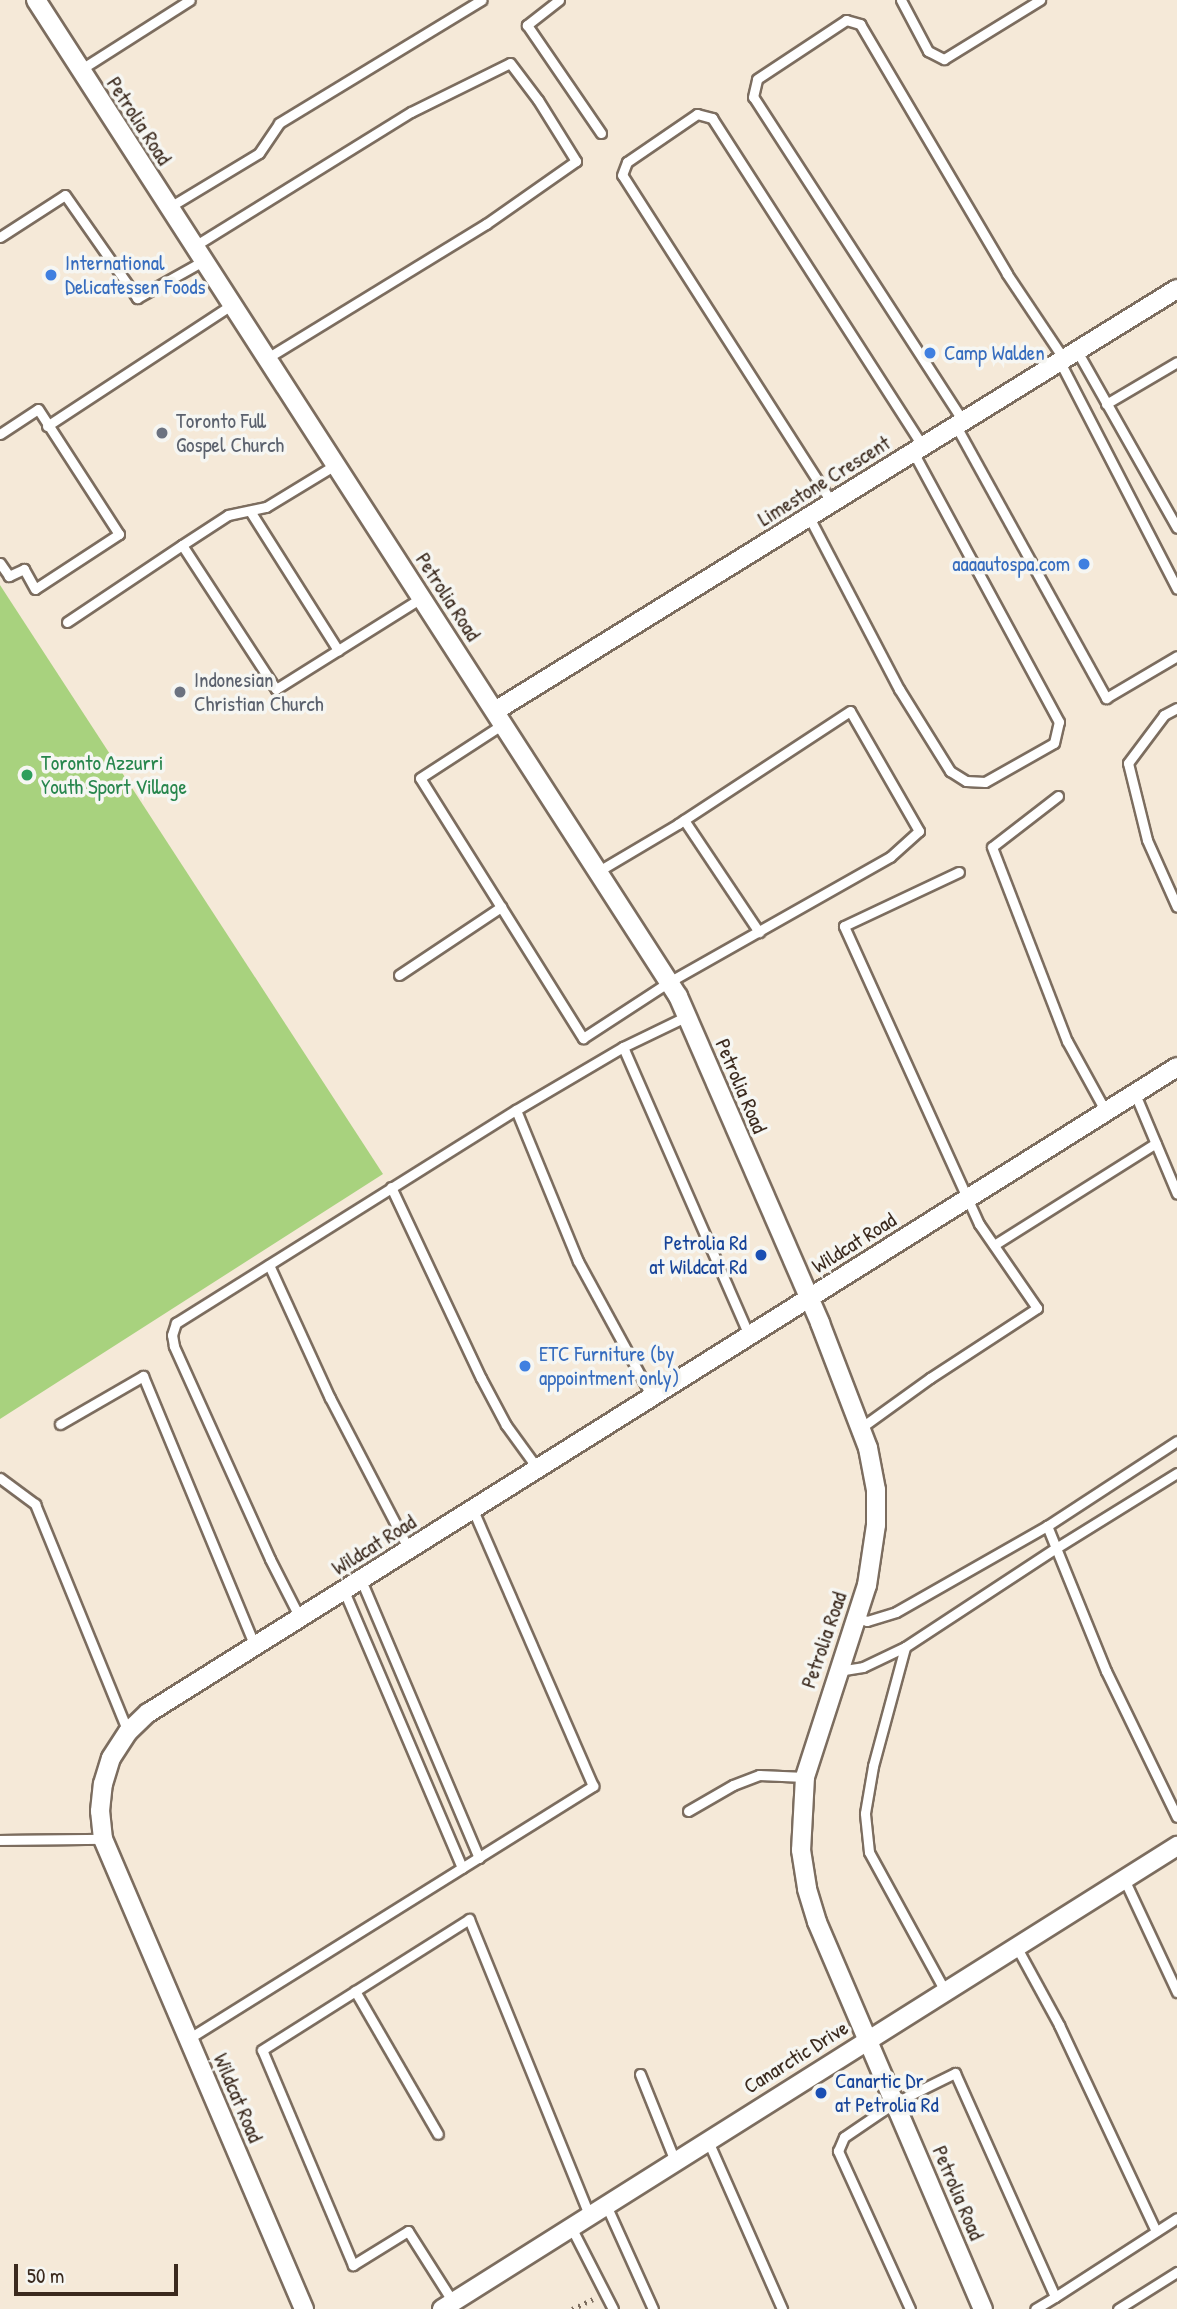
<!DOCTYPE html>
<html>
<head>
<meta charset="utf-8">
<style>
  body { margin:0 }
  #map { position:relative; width:1177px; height:2309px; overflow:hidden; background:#f5e9d8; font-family:"Patrick Hand",sans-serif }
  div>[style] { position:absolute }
  .green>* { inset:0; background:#a8d27e }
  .path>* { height:4.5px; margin-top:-2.25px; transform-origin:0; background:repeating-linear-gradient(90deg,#7c6d5f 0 2px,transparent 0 7px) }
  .roads { filter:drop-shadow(2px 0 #7c6d5f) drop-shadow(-2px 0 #7c6d5f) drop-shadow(0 2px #7c6d5f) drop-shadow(0 -2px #7c6d5f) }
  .service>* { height:9px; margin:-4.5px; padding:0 4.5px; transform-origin:4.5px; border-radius:4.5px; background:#fff }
  .minor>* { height:18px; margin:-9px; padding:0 9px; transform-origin:9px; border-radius:9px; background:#fff }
  .dots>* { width:19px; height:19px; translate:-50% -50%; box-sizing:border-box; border:4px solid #f6f6f2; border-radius:50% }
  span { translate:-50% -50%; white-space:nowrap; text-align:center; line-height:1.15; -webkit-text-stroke:7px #f6f6f2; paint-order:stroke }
  .street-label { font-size:21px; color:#3b2a1e }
  .shop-label { font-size:21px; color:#366cbe }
  .left { translate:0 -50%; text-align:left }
  .right { translate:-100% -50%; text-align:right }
  .worship-label { font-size:21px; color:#5b616d }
  .leisure-label { font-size:21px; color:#27864d }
  .transit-label { font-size:21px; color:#164399 }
  .scale { position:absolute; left:14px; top:2264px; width:164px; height:32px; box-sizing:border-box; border:4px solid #3b2a1e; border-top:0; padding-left:9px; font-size:21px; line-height:24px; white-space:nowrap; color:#3b2a1e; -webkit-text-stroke:5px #f6f6f2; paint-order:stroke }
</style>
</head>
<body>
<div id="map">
  <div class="green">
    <i style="clip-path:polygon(0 585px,383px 1174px,0 1419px)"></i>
  </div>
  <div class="path">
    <i style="left:572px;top:2309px;width:23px;rotate:-25deg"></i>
  </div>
  <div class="roads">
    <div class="service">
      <i style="left:559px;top:0;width:41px;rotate:142deg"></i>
      <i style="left:527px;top:25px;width:131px;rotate:55.6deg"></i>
      <i style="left:901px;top:0;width:58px;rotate:62.1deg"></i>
      <i style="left:928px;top:51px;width:18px;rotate:27deg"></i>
      <i style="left:944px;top:59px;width:113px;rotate:-31.6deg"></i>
      <i style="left:80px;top:70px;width:130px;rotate:-32.5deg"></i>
      <i style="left:168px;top:208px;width:106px;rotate:-31.1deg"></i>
      <i style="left:259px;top:153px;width:36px;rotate:-56deg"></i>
      <i style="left:279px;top:123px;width:237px;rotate:-31.3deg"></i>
      <i style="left:0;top:237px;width:77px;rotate:-32.9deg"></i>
      <i style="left:65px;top:195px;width:126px;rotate:55deg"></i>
      <i style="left:137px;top:298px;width:76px;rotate:-29.3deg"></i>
      <i style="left:193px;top:247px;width:256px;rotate:-31.8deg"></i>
      <i style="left:411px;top:112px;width:110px;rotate:-26.3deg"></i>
      <i style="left:510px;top:63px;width:46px;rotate:52.9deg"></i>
      <i style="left:538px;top:100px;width:72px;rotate:58.1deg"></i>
      <i style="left:576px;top:161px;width:110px;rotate:145deg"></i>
      <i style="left:486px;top:224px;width:258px;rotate:148.5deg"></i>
      <i style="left:1077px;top:351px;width:203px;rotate:60.5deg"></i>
      <i style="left:1060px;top:362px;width:255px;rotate:62.7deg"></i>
      <i style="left:1106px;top:404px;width:82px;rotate:-30.6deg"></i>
      <i style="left:963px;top:421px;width:386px;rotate:-122.9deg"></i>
      <i style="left:753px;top:97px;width:18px;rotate:-77deg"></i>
      <i style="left:757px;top:79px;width:107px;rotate:-33.5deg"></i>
      <i style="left:846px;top:20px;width:15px;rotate:16deg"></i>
      <i style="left:860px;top:24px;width:290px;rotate:59.5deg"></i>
      <i style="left:1007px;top:274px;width:102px;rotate:56.2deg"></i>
      <i style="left:47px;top:426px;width:220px;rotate:-33.3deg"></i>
      <i style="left:956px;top:426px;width:311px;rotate:61.1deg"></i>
      <i style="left:1106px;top:698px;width:82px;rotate:-30.6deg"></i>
      <i style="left:0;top:434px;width:45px;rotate:-33.3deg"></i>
      <i style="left:38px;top:409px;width:149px;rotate:57.1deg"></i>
      <i style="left:119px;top:534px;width:100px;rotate:146.8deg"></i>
      <i style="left:35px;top:589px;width:23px;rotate:-119deg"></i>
      <i style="left:24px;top:569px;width:17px;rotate:155deg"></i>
      <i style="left:9px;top:576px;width:16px;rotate:-125deg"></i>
      <i style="left:832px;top:503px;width:389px;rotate:-122.6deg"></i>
      <i style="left:622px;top:175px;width:14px;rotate:-69deg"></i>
      <i style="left:627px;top:162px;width:85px;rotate:-34.4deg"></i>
      <i style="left:697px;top:114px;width:16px;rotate:15deg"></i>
      <i style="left:712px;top:118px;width:391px;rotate:57.3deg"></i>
      <i style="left:250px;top:511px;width:165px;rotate:57.7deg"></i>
      <i style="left:809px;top:517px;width:194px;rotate:62.4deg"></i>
      <i style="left:899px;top:689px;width:97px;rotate:58.1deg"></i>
      <i style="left:950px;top:771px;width:19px;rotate:32deg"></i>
      <i style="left:966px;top:781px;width:19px;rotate:3deg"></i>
      <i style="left:985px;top:782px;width:79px;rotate:-29.5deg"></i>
      <i style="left:1054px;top:743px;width:22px;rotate:-77deg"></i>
      <i style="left:1059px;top:722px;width:307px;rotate:-118.4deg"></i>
      <i style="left:182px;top:545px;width:55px;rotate:-33.1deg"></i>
      <i style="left:228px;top:515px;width:39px;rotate:-12deg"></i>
      <i style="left:266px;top:507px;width:81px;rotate:-31.3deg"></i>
      <i style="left:67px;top:622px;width:138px;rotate:-33.8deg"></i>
      <i style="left:182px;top:545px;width:172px;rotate:56.9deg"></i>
      <i style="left:276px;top:689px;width:171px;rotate:-32.1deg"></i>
      <i style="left:1177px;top:708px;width:15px;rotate:152deg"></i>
      <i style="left:1164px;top:715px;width:60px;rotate:126.9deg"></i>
      <i style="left:1128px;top:763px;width:79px;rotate:76.1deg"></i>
      <i style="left:1147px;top:840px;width:73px;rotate:65.9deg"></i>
      <i style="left:1058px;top:796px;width:83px;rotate:142.3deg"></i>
      <i style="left:992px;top:847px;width:208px;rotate:68.9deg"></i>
      <i style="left:1067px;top:1041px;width:81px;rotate:61.2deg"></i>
      <i style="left:684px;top:820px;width:135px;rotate:56.2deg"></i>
      <i style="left:501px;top:907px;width:152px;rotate:-122.1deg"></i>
      <i style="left:420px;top:778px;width:99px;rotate:-33deg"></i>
      <i style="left:399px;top:975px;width:123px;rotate:-33.7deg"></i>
      <i style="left:501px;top:907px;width:155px;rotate:58deg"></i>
      <i style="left:583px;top:1038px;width:103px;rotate:-33.1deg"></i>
      <i style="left:669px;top:982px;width:254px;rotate:-29.5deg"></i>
      <i style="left:890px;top:857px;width:39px;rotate:-42deg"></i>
      <i style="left:919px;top:831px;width:138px;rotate:-119.9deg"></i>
      <i style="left:850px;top:711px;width:206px;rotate:146.7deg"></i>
      <i style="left:678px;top:824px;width:92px;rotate:149.3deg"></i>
      <i style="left:623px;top:1047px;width:315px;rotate:66.4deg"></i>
      <i style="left:1135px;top:1094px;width:108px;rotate:67.2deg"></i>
      <i style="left:516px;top:1110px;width:163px;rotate:67.7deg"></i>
      <i style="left:578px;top:1261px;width:155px;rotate:61.4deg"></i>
      <i style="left:391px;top:1187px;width:211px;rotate:64.8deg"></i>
      <i style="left:481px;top:1378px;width:53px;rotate:62deg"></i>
      <i style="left:506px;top:1425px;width:54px;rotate:54deg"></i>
      <i style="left:994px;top:1245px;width:191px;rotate:-32.2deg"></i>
      <i style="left:269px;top:1265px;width:146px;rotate:65.4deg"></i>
      <i style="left:330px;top:1398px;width:171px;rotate:62.5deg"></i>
      <i style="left:60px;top:1424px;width:96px;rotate:-30deg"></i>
      <i style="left:143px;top:1376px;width:292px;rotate:67.5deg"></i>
      <i style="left:862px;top:1427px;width:84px;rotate:-35.8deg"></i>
      <i style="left:930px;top:1378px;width:128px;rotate:-33.2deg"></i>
      <i style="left:1037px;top:1308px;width:102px;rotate:-124.6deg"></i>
      <i style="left:979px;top:1224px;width:327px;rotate:-114.4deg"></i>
      <i style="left:844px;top:926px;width:127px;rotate:-25.2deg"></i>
      <i style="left:1177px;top:1473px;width:142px;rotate:148.2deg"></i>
      <i style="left:1056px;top:1548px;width:133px;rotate:67.9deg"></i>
      <i style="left:1106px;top:1671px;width:162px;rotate:64.1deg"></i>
      <i style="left:0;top:1478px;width:44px;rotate:36.6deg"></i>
      <i style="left:35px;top:1504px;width:246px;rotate:67.8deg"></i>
      <i style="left:361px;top:1580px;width:302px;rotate:67deg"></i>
      <i style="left:344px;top:1591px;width:301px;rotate:66.9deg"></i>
      <i style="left:300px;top:1618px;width:66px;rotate:-117deg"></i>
      <i style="left:270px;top:1559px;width:234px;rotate:-114.3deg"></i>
      <i style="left:174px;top:1346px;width:11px;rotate:-100deg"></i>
      <i style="left:172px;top:1335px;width:13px;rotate:-72deg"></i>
      <i style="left:176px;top:1323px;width:401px;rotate:-32.1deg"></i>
      <i style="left:516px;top:1110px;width:124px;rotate:-30.5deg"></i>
      <i style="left:623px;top:1047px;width:71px;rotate:-25.8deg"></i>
      <i style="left:857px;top:1618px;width:10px;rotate:17deg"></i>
      <i style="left:867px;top:1621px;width:30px;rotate:-17deg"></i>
      <i style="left:896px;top:1612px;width:174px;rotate:-29.7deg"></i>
      <i style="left:1047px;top:1526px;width:155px;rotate:-33.2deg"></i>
      <i style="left:838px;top:1671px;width:25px;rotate:-9deg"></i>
      <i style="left:863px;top:1667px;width:47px;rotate:-25.5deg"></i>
      <i style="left:688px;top:1811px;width:52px;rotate:-30deg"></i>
      <i style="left:733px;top:1785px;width:28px;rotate:-21deg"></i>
      <i style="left:759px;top:1775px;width:46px;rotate:2.5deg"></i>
      <i style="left:0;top:1840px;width:103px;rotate:-0.6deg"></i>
      <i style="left:1124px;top:1879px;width:125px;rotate:64.9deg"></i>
      <i style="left:1016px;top:1946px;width:90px;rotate:61.4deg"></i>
      <i style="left:1059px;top:2025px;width:228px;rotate:64.8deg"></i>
      <i style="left:355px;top:1991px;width:165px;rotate:59.9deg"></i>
      <i style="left:945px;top:1991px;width:158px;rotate:-118.7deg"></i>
      <i style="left:869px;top:1852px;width:39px;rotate:-96deg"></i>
      <i style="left:865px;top:1813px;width:48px;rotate:-80.3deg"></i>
      <i style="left:873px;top:1766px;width:123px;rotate:-74.9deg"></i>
      <i style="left:905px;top:1647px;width:181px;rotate:-33.3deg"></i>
      <i style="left:1056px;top:1548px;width:24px;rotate:-112deg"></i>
      <i style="left:188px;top:2039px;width:478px;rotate:-32deg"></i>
      <i style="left:593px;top:1786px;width:301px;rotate:-113.5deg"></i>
      <i style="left:640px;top:2074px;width:94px;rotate:68.1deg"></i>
      <i style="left:708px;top:2141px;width:184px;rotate:66.2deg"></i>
      <i style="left:606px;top:2205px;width:114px;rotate:65.7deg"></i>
      <i style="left:571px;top:2227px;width:92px;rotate:62.9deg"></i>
      <i style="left:1055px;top:2297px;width:145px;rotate:-32.9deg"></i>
      <i style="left:453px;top:2302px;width:84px;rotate:-122.4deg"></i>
      <i style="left:408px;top:2231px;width:65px;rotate:148.3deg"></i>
      <i style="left:353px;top:2265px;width:233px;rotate:-112.9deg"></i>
      <i style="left:262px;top:2050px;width:245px;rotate:-32.3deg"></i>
      <i style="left:469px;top:1919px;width:319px;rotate:67.9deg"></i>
      <i style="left:910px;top:2309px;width:174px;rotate:-114.5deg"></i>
      <i style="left:838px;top:2151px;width:15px;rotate:-67deg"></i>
      <i style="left:844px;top:2137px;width:60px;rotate:-34.2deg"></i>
      <i style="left:894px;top:2103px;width:68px;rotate:-26.2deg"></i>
      <i style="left:955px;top:2073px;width:245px;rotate:65.9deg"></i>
      <i style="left:1055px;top:2297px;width:23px;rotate:149deg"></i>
      <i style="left:1118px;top:2309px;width:70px;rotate:-32.1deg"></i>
    </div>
    <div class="minor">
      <i style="left:36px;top:0;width:1185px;rotate:57.2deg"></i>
      <i style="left:678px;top:996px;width:357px;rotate:66.5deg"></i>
      <i style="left:820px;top:1323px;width:134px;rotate:69deg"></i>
      <i style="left:868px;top:1448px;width:43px;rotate:79.2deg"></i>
      <i style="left:876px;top:1490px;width:35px;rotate:90deg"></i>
      <i style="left:876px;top:1525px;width:61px;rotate:98.5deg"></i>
      <i style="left:867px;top:1585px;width:202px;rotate:107.9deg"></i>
      <i style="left:805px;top:1777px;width:73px;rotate:93.1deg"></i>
      <i style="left:801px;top:1850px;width:39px;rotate:81deg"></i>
      <i style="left:807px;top:1889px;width:34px;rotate:73deg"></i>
      <i style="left:817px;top:1922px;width:421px;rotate:66.8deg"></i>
      <i style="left:495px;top:711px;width:802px;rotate:-31.75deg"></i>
      <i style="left:304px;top:2309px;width:511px;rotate:-113.15deg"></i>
      <i style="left:103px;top:1839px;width:28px;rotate:-96deg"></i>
      <i style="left:100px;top:1811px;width:27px;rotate:-84deg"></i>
      <i style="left:103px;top:1784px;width:27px;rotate:-73deg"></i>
      <i style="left:111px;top:1758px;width:31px;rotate:-57deg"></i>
      <i style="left:128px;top:1732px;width:28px;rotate:-44deg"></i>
      <i style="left:148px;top:1713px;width:1215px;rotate:-32.12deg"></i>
      <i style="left:442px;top:2309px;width:869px;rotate:-32.21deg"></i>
    </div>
  </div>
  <div class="dots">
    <i style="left:51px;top:275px;background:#3f7fe0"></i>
    <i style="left:930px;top:353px;background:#3f7fe0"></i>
    <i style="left:162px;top:433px;background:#6b7280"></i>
    <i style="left:1084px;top:564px;background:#3f7fe0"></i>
    <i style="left:180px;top:692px;background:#6b7280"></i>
    <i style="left:27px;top:775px;background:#2e9e5b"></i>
    <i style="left:761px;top:1255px;background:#1a4fb4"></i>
    <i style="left:525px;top:1366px;background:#3f7fe0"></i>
    <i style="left:821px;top:2093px;background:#1a4fb4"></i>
  </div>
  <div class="street-label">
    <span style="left:139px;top:121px;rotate:57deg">Petrolia Road</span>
    <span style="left:824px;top:481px;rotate:-32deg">Limestone Crescent</span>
    <span style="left:448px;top:597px;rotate:57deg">Petrolia Road</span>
    <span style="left:741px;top:1086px;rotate:67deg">Petrolia Road</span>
    <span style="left:854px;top:1243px;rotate:-32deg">Wildcat Road</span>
    <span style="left:374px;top:1545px;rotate:-32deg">Wildcat Road</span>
    <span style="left:824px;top:1640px;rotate:-71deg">Petrolia Road</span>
    <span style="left:796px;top:2057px;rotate:-32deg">Canarctic Drive</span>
    <span style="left:238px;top:2098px;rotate:67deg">Wildcat Road</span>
    <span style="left:958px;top:2193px;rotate:67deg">Petrolia Road</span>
  </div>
  <div class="shop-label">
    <span class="left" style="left:65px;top:275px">International<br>Delicatessen Foods</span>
    <span class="left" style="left:944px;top:353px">Camp Walden</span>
    <span class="right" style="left:1070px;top:564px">aaaautospa.com</span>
    <span class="left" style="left:539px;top:1366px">ETC Furniture (by<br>appointment only)</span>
  </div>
  <div class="worship-label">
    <span class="left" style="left:176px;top:433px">Toronto Full<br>Gospel Church</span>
    <span class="left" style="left:194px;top:692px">Indonesian<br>Christian Church</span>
  </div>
  <div class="leisure-label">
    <span class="left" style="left:41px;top:775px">Toronto Azzurri<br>Youth Sport Village</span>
  </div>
  <div class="transit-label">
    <span class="right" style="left:747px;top:1255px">Petrolia Rd<br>at Wildcat Rd</span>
    <span class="left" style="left:835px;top:2093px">Canartic Dr<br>at Petrolia Rd</span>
  </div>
  <div class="scale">50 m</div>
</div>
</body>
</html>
